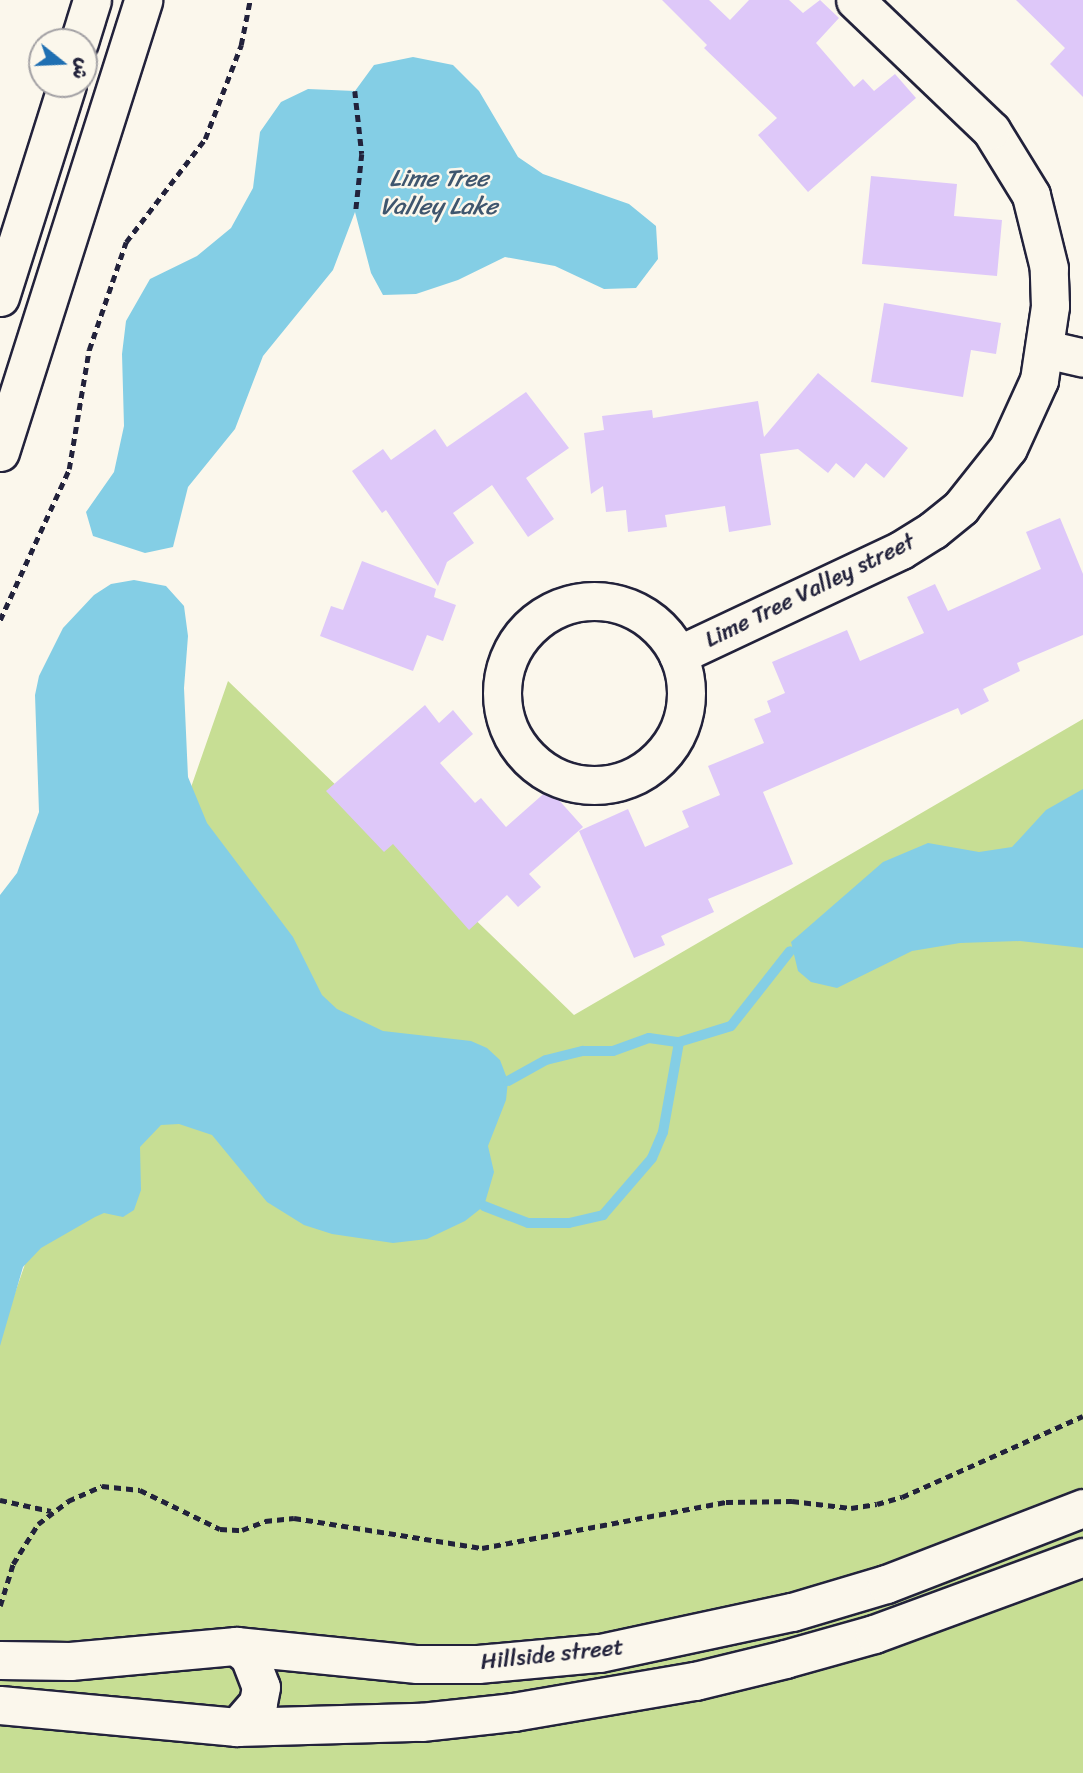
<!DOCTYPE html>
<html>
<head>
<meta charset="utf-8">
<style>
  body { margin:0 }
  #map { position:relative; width:1083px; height:1773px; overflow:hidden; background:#fbf7ec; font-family:Sriracha,"Playpen Sans Arabic",sans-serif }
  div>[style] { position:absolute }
  .green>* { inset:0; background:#c7de94 }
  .water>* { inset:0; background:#84cee5 }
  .stream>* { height:10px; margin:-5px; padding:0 5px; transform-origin:5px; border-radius:5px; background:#84cee5 }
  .building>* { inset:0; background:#dec8f9 }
  .path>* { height:4.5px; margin-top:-2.25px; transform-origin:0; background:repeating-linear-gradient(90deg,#22223b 0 7px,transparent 0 12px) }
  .roads { filter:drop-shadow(2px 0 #22223b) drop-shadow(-2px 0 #22223b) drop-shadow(0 2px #22223b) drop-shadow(0 -2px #22223b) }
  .minor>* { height:37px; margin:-18.5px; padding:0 18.5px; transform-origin:18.5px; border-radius:18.5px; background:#fbf7ec }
  .minor>.ring { margin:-18.5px; padding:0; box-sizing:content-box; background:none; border:37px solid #fbf7ec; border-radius:50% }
  span { translate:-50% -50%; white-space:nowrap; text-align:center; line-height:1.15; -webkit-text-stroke:5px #fbf7ec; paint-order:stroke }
  .street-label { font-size:23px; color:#22223b }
  .water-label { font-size:24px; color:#3f566e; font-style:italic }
  .north { position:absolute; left:28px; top:28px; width:70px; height:70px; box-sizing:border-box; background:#fbf7ec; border:2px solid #a4a2a5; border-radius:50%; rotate:108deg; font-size:19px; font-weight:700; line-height:28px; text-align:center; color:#22223b }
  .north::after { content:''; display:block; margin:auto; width:24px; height:32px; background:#1f6fb2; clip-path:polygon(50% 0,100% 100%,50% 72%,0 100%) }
</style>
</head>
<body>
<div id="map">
  <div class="green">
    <i style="clip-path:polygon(228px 681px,574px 1015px,1083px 719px,1083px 1773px,0 1773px,0 1336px)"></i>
  </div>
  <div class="water">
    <i style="clip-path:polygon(413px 57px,453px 65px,479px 91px,518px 157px,543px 174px,629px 204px,656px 226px,658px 259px,636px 288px,604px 289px,555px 266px,505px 257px,458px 280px,416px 294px,383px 295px,371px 273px,355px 212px,333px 270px,263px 356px,235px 429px,188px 487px,173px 547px,145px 553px,93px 536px,86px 512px,114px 472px,124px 426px,122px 354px,126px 321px,150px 279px,197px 256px,231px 228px,253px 188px,260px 132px,281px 102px,308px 89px,355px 91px,374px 65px)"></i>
    <i style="clip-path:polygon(134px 580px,166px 586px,184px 606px,188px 636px,184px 688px,188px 777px,207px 823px,293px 937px,322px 995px,337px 1009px,383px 1031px,471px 1041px,487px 1048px,500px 1060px,508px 1081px,506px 1100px,488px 1146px,494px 1172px,484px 1206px,465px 1221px,427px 1239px,393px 1243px,332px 1234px,304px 1225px,267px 1202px,212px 1135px,179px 1124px,161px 1125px,140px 1147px,141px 1190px,134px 1210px,123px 1217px,104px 1213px,95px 1217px,41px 1248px,23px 1267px,0 1346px,0 895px,17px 873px,39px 812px,35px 695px,39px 676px,63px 628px,94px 595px,111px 584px)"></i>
    <i style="clip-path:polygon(1083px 789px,1083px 948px,1020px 941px,960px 943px,912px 951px,837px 988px,811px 982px,798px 971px,791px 942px,883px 862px,928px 843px,979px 852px,1012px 847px,1046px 810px)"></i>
  </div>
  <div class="stream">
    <i style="left:508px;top:1081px;width:43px;rotate:-28.9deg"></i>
    <i style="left:546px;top:1060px;width:38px;rotate:-14deg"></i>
    <i style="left:583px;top:1051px;width:30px"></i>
    <i style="left:613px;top:1051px;width:38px;rotate:-20deg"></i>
    <i style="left:649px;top:1038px;width:30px;rotate:8deg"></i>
    <i style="left:484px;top:1206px;width:47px;rotate:21.1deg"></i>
    <i style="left:528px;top:1223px;width:41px"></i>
    <i style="left:569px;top:1223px;width:35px;rotate:-13deg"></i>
    <i style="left:603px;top:1215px;width:75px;rotate:-49.3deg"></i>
    <i style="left:652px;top:1158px;width:28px;rotate:-67deg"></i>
    <i style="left:663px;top:1132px;width:91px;rotate:-79.9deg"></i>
    <i style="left:679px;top:1042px;width:54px;rotate:-17.1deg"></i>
    <i style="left:731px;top:1026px;width:95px;rotate:-51.8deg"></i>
  </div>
  <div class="building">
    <i style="clip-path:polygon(662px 0,709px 0,730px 20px,749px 0,789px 0,803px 13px,820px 0,839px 18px,816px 43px,854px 87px,863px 79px,874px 91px,895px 74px,916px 98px,808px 192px,758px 135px,777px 118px,704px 48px,707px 45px)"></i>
    <i style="clip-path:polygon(1016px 0,1083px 0,1083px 97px,1050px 64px,1065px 48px)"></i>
    <i style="clip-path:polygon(871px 176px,957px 184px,954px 216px,1002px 220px,997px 276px,862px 264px)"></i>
    <i style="clip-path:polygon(884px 303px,1001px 323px,996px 354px,971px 350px,963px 397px,871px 382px)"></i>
    <i style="clip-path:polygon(818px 373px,908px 448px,884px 478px,866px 463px,854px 478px,836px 463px,828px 473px,798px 449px,760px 454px,771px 525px,729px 532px,725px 506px,665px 515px,667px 527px,628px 532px,626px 510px,606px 512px,603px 486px,591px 494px,584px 433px,604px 430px,602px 416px,652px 410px,653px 418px,758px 401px,764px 437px)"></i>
    <i style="clip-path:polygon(526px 392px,569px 448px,526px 478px,554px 519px,528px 537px,492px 485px,453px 513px,474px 543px,447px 562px,438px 586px,386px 510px,382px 513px,352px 471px,383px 449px,391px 460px,435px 429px,447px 447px)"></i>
    <i style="clip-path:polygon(1060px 518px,1083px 574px,1083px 635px,1017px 663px,1020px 671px,983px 689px,989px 701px,961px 715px,958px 708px,763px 792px,793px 864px,708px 899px,714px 912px,661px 936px,665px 945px,634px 958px,579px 831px,628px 809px,645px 847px,689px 827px,682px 811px,720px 795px,708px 766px,764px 743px,754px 719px,771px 712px,767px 701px,785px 693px,772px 662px,847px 630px,860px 661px,924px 633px,907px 597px,935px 584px,948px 611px,1041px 569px,1026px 532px)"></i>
    <i style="clip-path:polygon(362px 561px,436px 589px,434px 597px,456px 605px,443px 641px,427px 635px,413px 671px,320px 636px,331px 606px,343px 610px)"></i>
    <i style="clip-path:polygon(425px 705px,439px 723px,453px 710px,473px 734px,440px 763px,475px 803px,481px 798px,506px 827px,549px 789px,583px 827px,529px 874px,541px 887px,518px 907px,507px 895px,469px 930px,393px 844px,384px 852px,326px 791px)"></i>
  </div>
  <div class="path">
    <i style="left:355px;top:91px;width:63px;rotate:83.7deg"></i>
    <i style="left:362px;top:154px;width:56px;rotate:96.1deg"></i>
    <i style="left:0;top:620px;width:166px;rotate:-65.4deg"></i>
    <i style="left:69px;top:469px;width:121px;rotate:-80.5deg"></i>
    <i style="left:89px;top:350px;width:114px;rotate:-71.1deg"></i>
    <i style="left:126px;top:242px;width:130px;rotate:-52.5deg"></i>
    <i style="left:205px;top:139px;width:101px;rotate:-69deg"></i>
    <i style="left:241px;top:45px;width:46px;rotate:-78.7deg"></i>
    <i style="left:0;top:1500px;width:52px;rotate:12.2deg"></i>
    <i style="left:0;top:1606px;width:44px;rotate:-72.8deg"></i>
    <i style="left:13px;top:1564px;width:47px;rotate:-58deg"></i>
    <i style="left:38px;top:1524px;width:38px;rotate:-37deg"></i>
    <i style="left:68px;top:1501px;width:37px;rotate:-24deg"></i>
    <i style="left:102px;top:1486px;width:38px;rotate:6deg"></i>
    <i style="left:140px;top:1490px;width:89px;rotate:26deg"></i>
    <i style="left:220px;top:1529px;width:22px;rotate:3deg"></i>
    <i style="left:242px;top:1530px;width:25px;rotate:-21deg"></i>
    <i style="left:265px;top:1521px;width:29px;rotate:-6deg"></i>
    <i style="left:294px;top:1518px;width:190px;rotate:9.1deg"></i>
    <i style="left:482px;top:1548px;width:248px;rotate:-10.7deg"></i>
    <i style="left:726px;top:1502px;width:66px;rotate:-0.9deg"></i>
    <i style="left:792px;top:1501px;width:59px;rotate:6.8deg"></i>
    <i style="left:851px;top:1508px;width:26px;rotate:-9deg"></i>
    <i style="left:877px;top:1504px;width:26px;rotate:-16deg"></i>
    <i style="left:902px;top:1497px;width:198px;rotate:-24.1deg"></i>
  </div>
  <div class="roads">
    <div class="minor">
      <i style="left:79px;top:42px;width:44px;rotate:-72.8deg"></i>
      <i style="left:0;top:297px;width:223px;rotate:-72.5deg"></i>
      <i style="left:1045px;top:349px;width:39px;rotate:13deg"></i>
      <i style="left:0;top:452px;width:474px;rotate:-72.4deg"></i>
      <i class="ring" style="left:502px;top:601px;width:147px;height:147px"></i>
      <i style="left:678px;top:655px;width:246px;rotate:-25.2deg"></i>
      <i style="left:901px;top:550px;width:38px;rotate:-32deg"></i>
      <i style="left:933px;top:530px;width:36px;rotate:-39deg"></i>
      <i style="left:961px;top:507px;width:75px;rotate:-51.5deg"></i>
      <i style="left:1008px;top:448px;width:75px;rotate:-65.5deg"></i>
      <i style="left:1039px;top:380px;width:75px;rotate:-81.5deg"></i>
      <i style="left:1050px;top:306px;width:38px;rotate:-92deg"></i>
      <i style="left:1049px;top:268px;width:75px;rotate:-103.9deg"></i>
      <i style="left:1031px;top:195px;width:76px;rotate:-121.6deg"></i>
      <i style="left:991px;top:130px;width:188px;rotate:-136.3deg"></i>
      <i style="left:236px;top:1646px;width:16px;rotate:38deg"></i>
      <i style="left:249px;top:1656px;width:33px;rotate:69deg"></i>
      <i style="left:261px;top:1687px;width:16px;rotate:101deg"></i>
      <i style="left:258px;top:1703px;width:32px;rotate:131deg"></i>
      <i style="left:0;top:1660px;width:70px;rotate:0.8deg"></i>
      <i style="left:70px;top:1661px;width:167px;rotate:-5.2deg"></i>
      <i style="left:236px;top:1646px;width:182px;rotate:5.7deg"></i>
      <i style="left:417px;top:1664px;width:61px"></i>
      <i style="left:478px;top:1664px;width:122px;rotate:-5.2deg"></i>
      <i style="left:600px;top:1653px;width:196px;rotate:-12.1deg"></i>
      <i style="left:792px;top:1612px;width:98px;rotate:-16.6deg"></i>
      <i style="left:886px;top:1584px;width:211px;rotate:-21.1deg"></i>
      <i style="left:0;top:1705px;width:238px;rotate:5.3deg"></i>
      <i style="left:237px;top:1727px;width:184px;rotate:-1.6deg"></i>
      <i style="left:421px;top:1722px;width:93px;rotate:-6.2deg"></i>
      <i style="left:513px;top:1712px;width:185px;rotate:-9.7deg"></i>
      <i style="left:695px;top:1681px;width:93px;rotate:-13.7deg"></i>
      <i style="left:785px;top:1659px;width:92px;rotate:-15.7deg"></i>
      <i style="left:874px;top:1634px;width:223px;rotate:-20.2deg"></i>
    </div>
  </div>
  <div class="street-label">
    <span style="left:810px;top:591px;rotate:-26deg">Lime Tree Valley street</span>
    <span style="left:552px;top:1655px;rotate:-6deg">Hillside street</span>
  </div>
  <div class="water-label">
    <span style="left:439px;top:193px">Lime Tree<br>Valley Lake</span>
  </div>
  <div class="north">ش</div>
</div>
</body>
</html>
